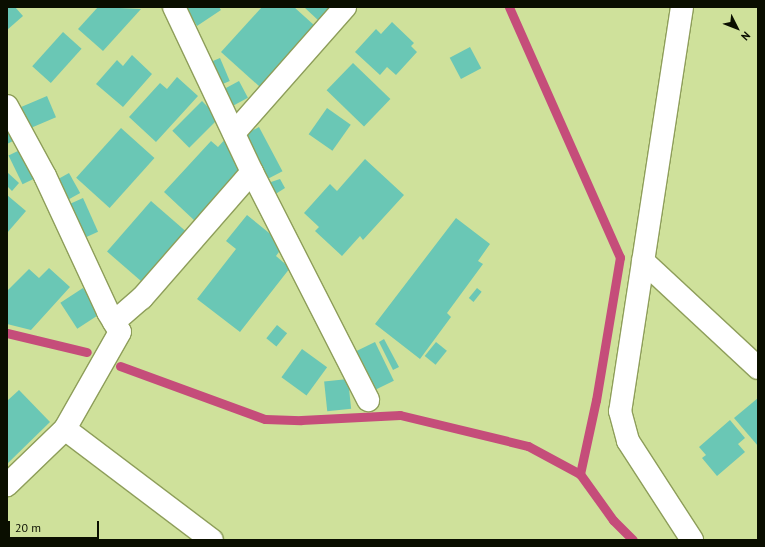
<!DOCTYPE html>
<html>
<head>
<meta charset="utf-8">
<style>
  body { margin:0 }
  #map { position:relative; width:765px; height:547px; overflow:hidden; background:#cfe19b; font-family:"PT Sans",sans-serif }
  div>[style] { position:absolute }
  .stream>* { height:9px; margin:-4.5px; padding:0 4.5px; transform-origin:4.5px; border-radius:4.5px; background:#c54d7a }
  .building>* { inset:0; background:#6ac7b5; transform-origin:0 0 }
  .roads { filter:drop-shadow(1px 0 #8e9e5a) drop-shadow(-1px 0 #8e9e5a) drop-shadow(0 1px #8e9e5a) drop-shadow(0 -1px #8e9e5a) }
  .street>* { height:22px; margin:-11px; padding:0 11px; transform-origin:11px; border-radius:11px; background:#fff }
  span { translate:-50% -50%; white-space:nowrap; text-align:center; line-height:1.15; -webkit-text-stroke:4px #cfe19b; paint-order:stroke }
  .frame { position:absolute; inset:0; border:8px solid #0a0e00; pointer-events:none }
  .north { position:absolute; left:717px; top:8px; width:40px; height:40px; -webkit-text-stroke:3px #cfe19b; paint-order:stroke; rotate:132deg; font-size:11px; font-weight:700; line-height:16px; text-align:center; color:#0a0e00 }
  .north::after { content:''; display:block; margin:auto; width:14px; height:18px; background:#0a0e00; clip-path:polygon(50% 0,100% 100%,50% 72%,0 100%) }
  .scale { position:absolute; left:8px; top:521px; width:91px; height:18px; box-sizing:border-box; border:2px solid #0a0e00; border-top:0; padding-left:5px; font-size:12px; line-height:14px; white-space:nowrap; color:#0a0e00; -webkit-text-stroke:3px #cfe19b; paint-order:stroke }
</style>
</head>
<body>
<div id="map">
  <div class="stream">
    <i style="left:509px;top:7px;width:274px;rotate:66.1deg"></i>
    <i style="left:620px;top:257px;width:145px;rotate:99.5deg"></i>
    <i style="left:596px;top:400px;width:76px;rotate:102.2deg"></i>
    <i style="left:580px;top:474px;width:57px;rotate:54.3deg"></i>
    <i style="left:613px;top:520px;width:28px;rotate:45deg"></i>
    <i style="left:7px;top:333px;width:82px;rotate:13.4deg"></i>
    <i style="left:120px;top:366px;width:154px;rotate:20.1deg"></i>
    <i style="left:265px;top:419px;width:36px;rotate:2deg"></i>
    <i style="left:301px;top:420px;width:99px;rotate:-2.9deg"></i>
    <i style="left:400px;top:415px;width:132px;rotate:13.6deg"></i>
    <i style="left:528px;top:446px;width:59px;rotate:28.3deg"></i>
  </div>
  <div class="building">
    <i style="clip-path:polygon(7px 7px,15px 7px,23px 16px,7px 30px)"></i>
    <i style="clip-path:polygon(98px 7px,141px 9px,103px 51px,78px 29px)"></i>
    <i style="clip-path:polygon(186px 7px,219px 7px,221px 10px,197px 26px)"></i>
    <i style="clip-path:polygon(262px 7px,294px 7px,315px 26px,260px 87px,221px 52px)"></i>
    <i style="clip-path:polygon(304px 7px,334px 7px,320px 22px)"></i>
    <i style="clip-path:polygon(392px 22px,414px 43px,411px 46px,417px 52px,396px 75px,387px 67px,380px 75px,355px 52px,376px 29px,381px 34px)"></i>
    <i style="left:63px;top:32px;width:25px;height:46px;rotate:42deg"></i>
    <i style="left:470px;top:47px;width:24px;height:23px;rotate:62deg"></i>
    <i style="clip-path:polygon(132px 55px,152px 74px,123px 107px,96px 84px,117px 60px,123px 66px)"></i>
    <i style="left:220px;top:58px;width:25px;height:11px;rotate:67deg"></i>
    <i style="left:353px;top:63px;width:52px;height:38px;rotate:44deg"></i>
    <i style="clip-path:polygon(177px 77px,198px 96px,156px 142px,129px 117px,160px 83px,167px 89px)"></i>
    <i style="left:239px;top:81px;width:19px;height:20px;rotate:62deg"></i>
    <i style="left:47px;top:96px;width:23px;height:30px;rotate:67deg"></i>
    <i style="left:202px;top:101px;width:24px;height:42px;rotate:45deg"></i>
    <i style="left:327px;top:108px;width:29px;height:32px;rotate:35deg"></i>
    <i style="left:259px;top:127px;width:50px;height:18px;rotate:62deg"></i>
    <i style="left:121px;top:128px;width:45px;height:67px;rotate:42deg"></i>
    <i style="clip-path:polygon(7px 129px,13px 141px,7px 144px)"></i>
    <i style="clip-path:polygon(229px 135px,235px 142px,230px 152px,246px 166px,195px 221px,164px 192px,211px 141px,218px 147px)"></i>
    <i style="left:22px;top:149px;width:32px;height:15px;rotate:64deg"></i>
    <i style="clip-path:polygon(365px 159px,404px 195px,363px 240px,360px 236px,342px 256px,315px 231px,319px 227px,304px 213px,330px 184px,337px 191px)"></i>
    <i style="clip-path:polygon(7px 172px,19px 183px,12px 191px,7px 186px)"></i>
    <i style="left:69px;top:173px;width:23px;height:19px;rotate:61deg"></i>
    <i style="clip-path:polygon(280px 179px,285px 188px,274px 195px,268px 183px)"></i>
    <i style="clip-path:polygon(7px 195px,26px 211px,7px 233px)"></i>
    <i style="left:83px;top:198px;width:37px;height:20px;rotate:66deg"></i>
    <i style="left:151px;top:201px;width:48px;height:67px;rotate:41deg"></i>
    <i style="clip-path:polygon(247px 215px,284px 245px,276px 256px,290px 268px,240px 332px,197px 299px,236px 249px,226px 241px)"></i>
    <i style="clip-path:polygon(456px 218px,490px 244px,478px 261px,483px 264px,447px 313px,451px 317px,420px 359px,375px 324px)"></i>
    <i style="clip-path:polygon(49px 268px,70px 287px,31px 330px,7px 324px,7px 291px,29px 269px,39px 278px)"></i>
    <i style="left:83px;top:288px;width:31px;height:27px;rotate:57deg"></i>
    <i style="left:477px;top:288px;width:6px;height:13px;rotate:39deg"></i>
    <i style="left:277px;top:325px;width:13px;height:17px;rotate:39deg"></i>
    <i style="clip-path:polygon(384px 339px,399px 367px,393px 370px,379px 342px)"></i>
    <i style="left:375px;top:342px;width:43px;height:28px;rotate:64deg"></i>
    <i style="left:436px;top:342px;width:14px;height:18px;rotate:39deg"></i>
    <i style="left:302px;top:349px;width:31px;height:35px;rotate:36deg"></i>
    <i style="left:348px;top:379px;width:30px;height:24px;rotate:84deg"></i>
    <i style="clip-path:polygon(19px 390px,50px 422px,7px 464px,7px 401px)"></i>
    <i style="clip-path:polygon(758px 398px,758px 446px,734px 418px)"></i>
    <i style="clip-path:polygon(730px 420px,745px 438px,738px 444px,745px 452px,717px 476px,702px 458px,706px 455px,699px 447px)"></i>
  </div>
  <div class="roads">
    <div class="street">
      <i style="left:174px;top:7px;width:183px;rotate:64.7deg"></i>
      <i style="left:252px;top:172px;width:256px;rotate:63deg"></i>
      <i style="left:682px;top:7px;width:409px;rotate:98.7deg"></i>
      <i style="left:620px;top:411px;width:31px;rotate:75deg"></i>
      <i style="left:628px;top:441px;width:118px;rotate:57.1deg"></i>
      <i style="left:7px;top:106px;width:80px;rotate:61.5deg"></i>
      <i style="left:45px;top:176px;width:150px;rotate:65.1deg"></i>
      <i style="left:108px;top:312px;width:23px;rotate:59deg"></i>
      <i style="left:120px;top:332px;width:112px;rotate:119.6deg"></i>
      <i style="left:65px;top:429px;width:81px;rotate:136deg"></i>
      <i style="left:234px;top:133px;width:168px;rotate:-48.6deg"></i>
      <i style="left:643px;top:261px;width:157px;rotate:42.9deg"></i>
      <i style="left:114px;top:322px;width:37px;rotate:-41deg"></i>
      <i style="left:142px;top:298px;width:167px;rotate:-48.9deg"></i>
      <i style="left:65px;top:429px;width:184px;rotate:37.1deg"></i>
    </div>
  </div>
  <div class="frame"></div>
  <div class="north">N</div>
  <div class="scale">20 m</div>
</div>
</body>
</html>
